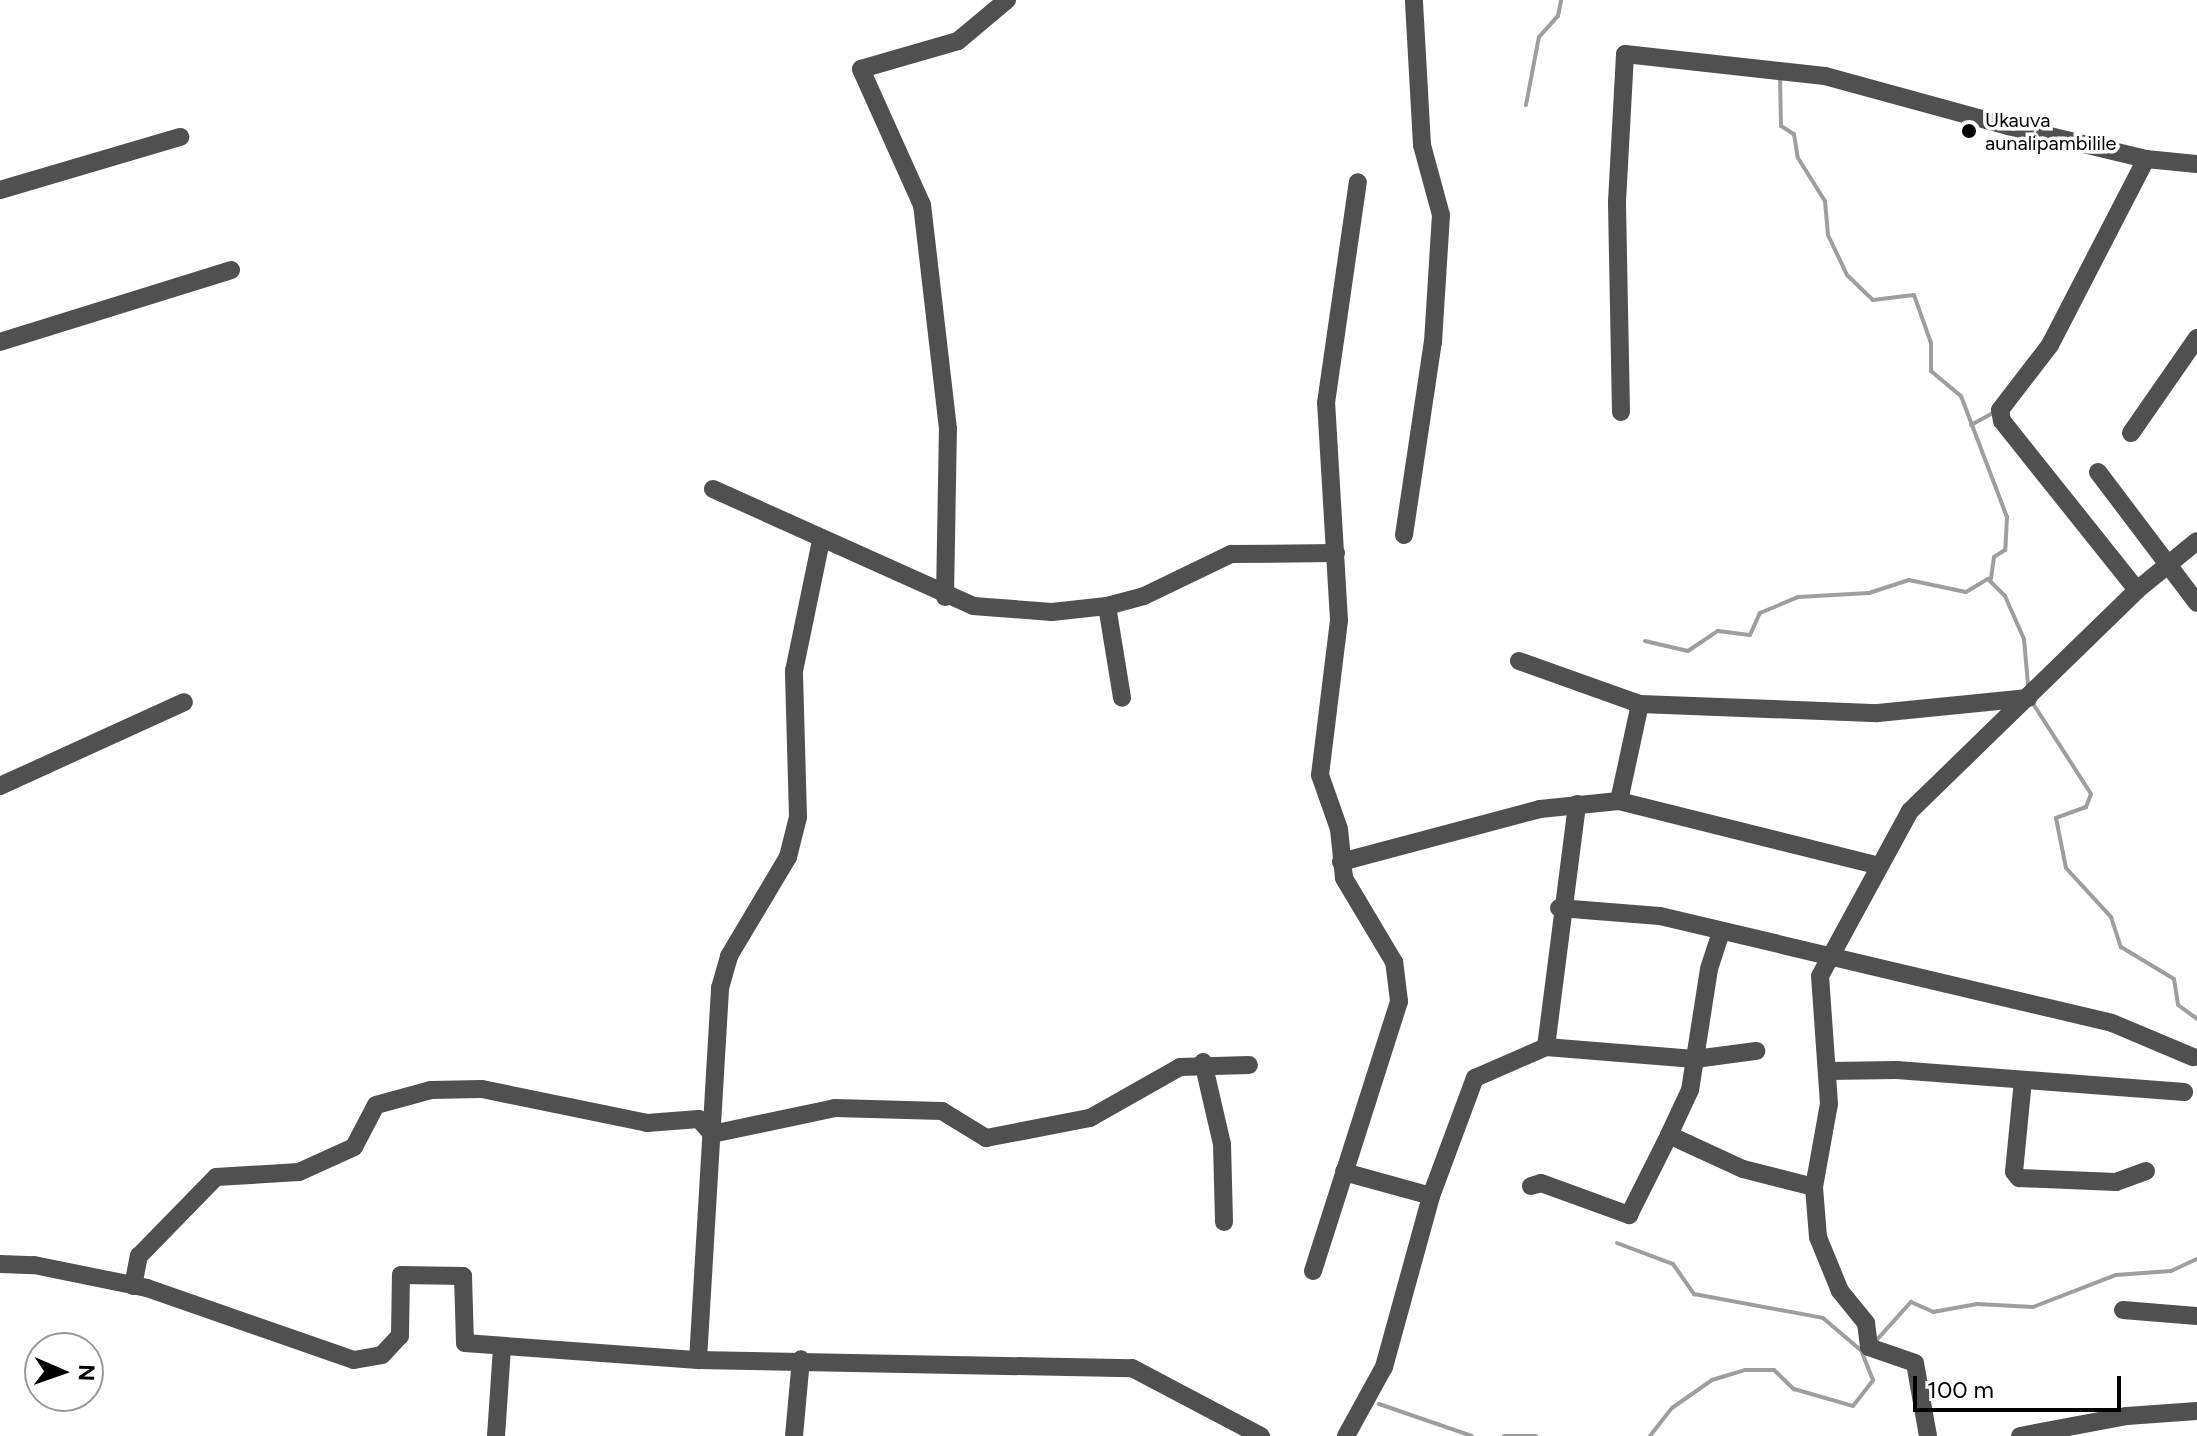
<!DOCTYPE html>
<html>
<head>
<meta charset="utf-8">
<style>
  body { margin:0 }
  #map { position:relative; width:2197px; height:1436px; overflow:hidden; background:#fff; font-family:Figtree,sans-serif }
  div>[style] { position:absolute }
  .stream>* { height:4px; margin:-2px; padding:0 2px; transform-origin:2px; border-radius:2px; background:#9e9e9e }
  .minor>* { height:18px; margin:-9px; padding:0 9px; transform-origin:9px; border-radius:9px; background:#505050 }
  .dots>* { width:22px; height:22px; translate:-50% -50%; box-sizing:border-box; border:4px solid #fff; border-radius:50% }
  span { translate:-50% -50%; white-space:nowrap; text-align:center; line-height:1.15; -webkit-text-stroke:7px #fff; paint-order:stroke }
  .poi-label { font-size:20px; color:#000 }
  .left { translate:0 -50%; text-align:left }
  .north { position:absolute; left:24px; top:1332px; width:80px; height:80px; box-sizing:border-box; background:#fff; border:2px solid #999; border-radius:50%; rotate:92deg; font-size:22px; font-weight:700; line-height:32px; text-align:center; color:#000 }
  .north::after { content:''; display:block; margin:auto; width:28px; height:36px; background:#000; clip-path:polygon(50% 0,100% 100%,50% 72%,0 100%) }
  .scale { position:absolute; left:1913px; top:1376px; width:208px; height:36px; box-sizing:border-box; border:4px solid #000; border-top:0; padding-left:10px; font-size:24px; line-height:28px; white-space:nowrap; color:#000; -webkit-text-stroke:6px #fff; paint-order:stroke }
</style>
</head>
<body>
<div id="map">
  <div class="stream">
    <i style="left:1780px;top:77px;width:49px;rotate:88.8deg"></i>
    <i style="left:1781px;top:126px;width:15px;rotate:32deg"></i>
    <i style="left:1794px;top:134px;width:24px;rotate:81deg"></i>
    <i style="left:1798px;top:158px;width:51px;rotate:57.9deg"></i>
    <i style="left:1825px;top:201px;width:34px;rotate:85deg"></i>
    <i style="left:1828px;top:235px;width:44px;rotate:64.6deg"></i>
    <i style="left:1847px;top:275px;width:36px;rotate:44deg"></i>
    <i style="left:1873px;top:300px;width:41px;rotate:-7deg"></i>
    <i style="left:1914px;top:295px;width:51px;rotate:70.5deg"></i>
    <i style="left:1931px;top:343px;width:28px;rotate:90deg"></i>
    <i style="left:1931px;top:371px;width:39px;rotate:40deg"></i>
    <i style="left:1961px;top:396px;width:129px;rotate:69.2deg"></i>
    <i style="left:2007px;top:517px;width:33px;rotate:93deg"></i>
    <i style="left:2005px;top:550px;width:13px;rotate:148deg"></i>
    <i style="left:1994px;top:557px;width:22px;rotate:98deg"></i>
    <i style="left:1526px;top:105px;width:69px;rotate:-79.2deg"></i>
    <i style="left:1539px;top:37px;width:28px;rotate:-48deg"></i>
    <i style="left:1558px;top:16px;width:16px;rotate:-79deg"></i>
    <i style="left:1971px;top:425px;width:26px;rotate:-29deg"></i>
    <i style="left:1645px;top:641px;width:44px;rotate:13.1deg"></i>
    <i style="left:1688px;top:651px;width:36px;rotate:-34deg"></i>
    <i style="left:1718px;top:631px;width:32px;rotate:7deg"></i>
    <i style="left:1750px;top:635px;width:24px;rotate:-66deg"></i>
    <i style="left:1760px;top:613px;width:41px;rotate:-22.8deg"></i>
    <i style="left:1798px;top:597px;width:71px;rotate:-3.2deg"></i>
    <i style="left:1869px;top:593px;width:42px;rotate:-18deg"></i>
    <i style="left:1909px;top:580px;width:58px;rotate:11.9deg"></i>
    <i style="left:1966px;top:592px;width:26px;rotate:-31deg"></i>
    <i style="left:1988px;top:579px;width:24px;rotate:45deg"></i>
    <i style="left:2005px;top:596px;width:47px;rotate:66.2deg"></i>
    <i style="left:2024px;top:639px;width:46px;rotate:85deg"></i>
    <i style="left:2032px;top:702px;width:109px;rotate:57.3deg"></i>
    <i style="left:2091px;top:794px;width:14px;rotate:111deg"></i>
    <i style="left:2086px;top:807px;width:32px;rotate:160deg"></i>
    <i style="left:2056px;top:818px;width:51px;rotate:78.7deg"></i>
    <i style="left:2066px;top:868px;width:67px;rotate:47.4deg"></i>
    <i style="left:2111px;top:917px;width:32px;rotate:72deg"></i>
    <i style="left:2121px;top:947px;width:62px;rotate:31.1deg"></i>
    <i style="left:2174px;top:979px;width:26px;rotate:81deg"></i>
    <i style="left:2178px;top:1005px;width:24px;rotate:36deg"></i>
    <i style="left:1617px;top:1243px;width:60px;rotate:20.6deg"></i>
    <i style="left:1673px;top:1264px;width:37px;rotate:55deg"></i>
    <i style="left:1694px;top:1294px;width:131px;rotate:10.5deg"></i>
    <i style="left:1823px;top:1318px;width:52px;rotate:40.4deg"></i>
    <i style="left:1873px;top:1344px;width:57px;rotate:-47.9deg"></i>
    <i style="left:1911px;top:1302px;width:24px;rotate:24deg"></i>
    <i style="left:1933px;top:1312px;width:45px;rotate:-10.3deg"></i>
    <i style="left:1977px;top:1304px;width:56px;rotate:3.1deg"></i>
    <i style="left:2033px;top:1307px;width:89px;rotate:-21.1deg"></i>
    <i style="left:2116px;top:1275px;width:55px;rotate:-4.2deg"></i>
    <i style="left:2171px;top:1271px;width:29px;rotate:-25deg"></i>
    <i style="left:1379px;top:1404px;width:98px;rotate:19deg"></i>
    <i style="left:1504px;top:1436px;width:32px"></i>
    <i style="left:1650px;top:1436px;width:36px;rotate:-52deg"></i>
    <i style="left:1672px;top:1408px;width:49px;rotate:-35deg"></i>
    <i style="left:1712px;top:1380px;width:34px;rotate:-17deg"></i>
    <i style="left:1745px;top:1370px;width:29px"></i>
    <i style="left:1774px;top:1370px;width:28px;rotate:44deg"></i>
    <i style="left:1794px;top:1389px;width:61px;rotate:16.1deg"></i>
    <i style="left:1853px;top:1406px;width:33px;rotate:-52deg"></i>
    <i style="left:1873px;top:1380px;width:29px;rotate:-112deg"></i>
  </div>
  <div class="minor">
    <i style="left:0;top:190px;width:188px;rotate:-16.4deg"></i>
    <i style="left:0;top:342px;width:242px;rotate:-17.3deg"></i>
    <i style="left:1621px;top:412px;width:210px;rotate:-91.1deg"></i>
    <i style="left:1617px;top:202px;width:148px;rotate:-86.9deg"></i>
    <i style="left:1625px;top:54px;width:201px;rotate:6.3deg"></i>
    <i style="left:1825px;top:76px;width:190px;rotate:15.3deg"></i>
    <i style="left:2008px;top:126px;width:142px;rotate:13.4deg"></i>
    <i style="left:2146px;top:159px;width:51px;rotate:5.6deg"></i>
    <i style="left:2131px;top:433px;width:116px;rotate:-55.2deg"></i>
    <i style="left:2098px;top:472px;width:164px;rotate:52.9deg"></i>
    <i style="left:713px;top:489px;width:285px;rotate:24.2deg"></i>
    <i style="left:973px;top:606px;width:79px;rotate:4.3deg"></i>
    <i style="left:1052px;top:612px;width:55px;rotate:-6.2deg"></i>
    <i style="left:1107px;top:606px;width:38px;rotate:-15deg"></i>
    <i style="left:1144px;top:596px;width:97px;rotate:-25.8deg"></i>
    <i style="left:1231px;top:554px;width:105px;rotate:-0.5deg"></i>
    <i style="left:1404px;top:535px;width:195px;rotate:-81.5deg"></i>
    <i style="left:1433px;top:342px;width:127px;rotate:-86.4deg"></i>
    <i style="left:1441px;top:215px;width:73px;rotate:-105.2deg"></i>
    <i style="left:1422px;top:145px;width:145px;rotate:-93.2deg"></i>
    <i style="left:2137px;top:590px;width:216px;rotate:-128.6deg"></i>
    <i style="left:2002px;top:421px;width:11px;rotate:-100deg"></i>
    <i style="left:2000px;top:410px;width:82px;rotate:-52.4deg"></i>
    <i style="left:2050px;top:345px;width:209px;rotate:-62.7deg"></i>
    <i style="left:945px;top:597px;width:168px;rotate:-89deg"></i>
    <i style="left:948px;top:429px;width:226px;rotate:-96.6deg"></i>
    <i style="left:922px;top:205px;width:149px;rotate:-114.2deg"></i>
    <i style="left:861px;top:69px;width:101px;rotate:-16.1deg"></i>
    <i style="left:958px;top:41px;width:64px;rotate:-39.9deg"></i>
    <i style="left:1107px;top:606px;width:93px;rotate:80.7deg"></i>
    <i style="left:1519px;top:661px;width:128px;rotate:19.6deg"></i>
    <i style="left:1640px;top:704px;width:238px;rotate:2.2deg"></i>
    <i style="left:1878px;top:713px;width:151px;rotate:-5.7deg"></i>
    <i style="left:0;top:786px;width:202px;rotate:-24.5deg"></i>
    <i style="left:1619px;top:801px;width:99px;rotate:-77.8deg"></i>
    <i style="left:1341px;top:862px;width:206px;rotate:-14.9deg"></i>
    <i style="left:1540px;top:809px;width:79px;rotate:-5.8deg"></i>
    <i style="left:1619px;top:801px;width:265px;rotate:14deg"></i>
    <i style="left:1559px;top:908px;width:101px;rotate:4.5deg"></i>
    <i style="left:1660px;top:916px;width:464px;rotate:13.3deg"></i>
    <i style="left:2112px;top:1023px;width:88px;rotate:22.8deg"></i>
    <i style="left:1721px;top:932px;width:39px;rotate:108deg"></i>
    <i style="left:1709px;top:969px;width:122px;rotate:98.9deg"></i>
    <i style="left:1690px;top:1090px;width:50px;rotate:115deg"></i>
    <i style="left:1669px;top:1135px;width:81px;rotate:24.7deg"></i>
    <i style="left:1743px;top:1169px;width:73px;rotate:14.2deg"></i>
    <i style="left:1546px;top:1047px;width:149px;rotate:4.6deg"></i>
    <i style="left:1695px;top:1059px;width:62px;rotate:-7.5deg"></i>
    <i style="left:1203px;top:1062px;width:84px;rotate:77deg"></i>
    <i style="left:1222px;top:1144px;width:78px;rotate:88.5deg"></i>
    <i style="left:1827px;top:1071px;width:70px;rotate:-0.8deg"></i>
    <i style="left:1897px;top:1070px;width:288px;rotate:4.4deg"></i>
    <i style="left:2023px;top:1080px;width:92px;rotate:95.6deg"></i>
    <i style="left:2014px;top:1172px;width:8px;rotate:50deg"></i>
    <i style="left:2019px;top:1178px;width:97px;rotate:2.4deg"></i>
    <i style="left:2116px;top:1182px;width:32px;rotate:-20deg"></i>
    <i style="left:1344px;top:1172px;width:90px;rotate:15.4deg"></i>
    <i style="left:1531px;top:1186px;width:10px;rotate:-17deg"></i>
    <i style="left:1541px;top:1183px;width:94px;rotate:20deg"></i>
    <i style="left:1629px;top:1215px;width:89px;rotate:-63.4deg"></i>
    <i style="left:0;top:1264px;width:34px;rotate:2deg"></i>
    <i style="left:34px;top:1265px;width:115px;rotate:11.5deg"></i>
    <i style="left:147px;top:1288px;width:219px;rotate:19.2deg"></i>
    <i style="left:354px;top:1360px;width:28px;rotate:-10deg"></i>
    <i style="left:382px;top:1355px;width:26px;rotate:-47deg"></i>
    <i style="left:400px;top:1336px;width:61px;rotate:-89.1deg"></i>
    <i style="left:401px;top:1275px;width:62px;rotate:0.9deg"></i>
    <i style="left:463px;top:1276px;width:67px;rotate:88.3deg"></i>
    <i style="left:465px;top:1343px;width:234px;rotate:4.2deg"></i>
    <i style="left:698px;top:1360px;width:434px;rotate:1.1deg"></i>
    <i style="left:1132px;top:1368px;width:146px;rotate:27.8deg"></i>
    <i style="left:1313px;top:1271px;width:283px;rotate:-72.3deg"></i>
    <i style="left:1399px;top:1001px;width:39px;rotate:-97deg"></i>
    <i style="left:1394px;top:962px;width:98px;rotate:-120.8deg"></i>
    <i style="left:1344px;top:878px;width:49px;rotate:-95.8deg"></i>
    <i style="left:1339px;top:829px;width:57px;rotate:-109.4deg"></i>
    <i style="left:1320px;top:775px;width:156px;rotate:-83deg"></i>
    <i style="left:1339px;top:620px;width:217px;rotate:-93.4deg"></i>
    <i style="left:1326px;top:403px;width:223px;rotate:-81.8deg"></i>
    <i style="left:133px;top:1286px;width:31px;rotate:-79deg"></i>
    <i style="left:139px;top:1256px;width:110px;rotate:-45.7deg"></i>
    <i style="left:216px;top:1177px;width:83px;rotate:-3.4deg"></i>
    <i style="left:299px;top:1172px;width:60px;rotate:-24.4deg"></i>
    <i style="left:354px;top:1147px;width:47px;rotate:-62.4deg"></i>
    <i style="left:376px;top:1105px;width:57px;rotate:-15.3deg"></i>
    <i style="left:431px;top:1090px;width:51px;rotate:-1.1deg"></i>
    <i style="left:482px;top:1089px;width:168px;rotate:11.6deg"></i>
    <i style="left:647px;top:1123px;width:52px;rotate:-4.4deg"></i>
    <i style="left:699px;top:1119px;width:20px;rotate:49deg"></i>
    <i style="left:712px;top:1134px;width:126px;rotate:-11.9deg"></i>
    <i style="left:835px;top:1108px;width:107px;rotate:1.6deg"></i>
    <i style="left:942px;top:1111px;width:52px;rotate:31.5deg"></i>
    <i style="left:986px;top:1138px;width:106px;rotate:-10.9deg"></i>
    <i style="left:1090px;top:1118px;width:103px;rotate:-29.5deg"></i>
    <i style="left:1180px;top:1067px;width:69px;rotate:-1.7deg"></i>
    <i style="left:2123px;top:1310px;width:74px;rotate:4.6deg"></i>
    <i style="left:698px;top:1360px;width:373px;rotate:-86.6deg"></i>
    <i style="left:720px;top:988px;width:33px;rotate:-74deg"></i>
    <i style="left:729px;top:956px;width:115px;rotate:-59.2deg"></i>
    <i style="left:788px;top:857px;width:41px;rotate:-76deg"></i>
    <i style="left:798px;top:817px;width:146px;rotate:-91.6deg"></i>
    <i style="left:794px;top:671px;width:133px;rotate:-78.3deg"></i>
    <i style="left:496px;top:1436px;width:87px;rotate:-86.1deg"></i>
    <i style="left:794px;top:1436px;width:77px;rotate:-84.8deg"></i>
    <i style="left:1346px;top:1436px;width:79px;rotate:-61.2deg"></i>
    <i style="left:1384px;top:1367px;width:177px;rotate:-74.6deg"></i>
    <i style="left:1431px;top:1196px;width:126px;rotate:-69.6deg"></i>
    <i style="left:1475px;top:1078px;width:77px;rotate:-23.6deg"></i>
    <i style="left:1546px;top:1047px;width:245px;rotate:-82.7deg"></i>
    <i style="left:1928px;top:1436px;width:74px;rotate:-100.1deg"></i>
    <i style="left:1915px;top:1363px;width:49px;rotate:-160.8deg"></i>
    <i style="left:1869px;top:1347px;width:24px;rotate:-97deg"></i>
    <i style="left:1866px;top:1323px;width:41px;rotate:-129.1deg"></i>
    <i style="left:1840px;top:1291px;width:58px;rotate:-112.2deg"></i>
    <i style="left:1818px;top:1237px;width:50px;rotate:-94.6deg"></i>
    <i style="left:1814px;top:1187px;width:84px;rotate:-79.8deg"></i>
    <i style="left:1829px;top:1104px;width:128px;rotate:-94deg"></i>
    <i style="left:1820px;top:976px;width:188px;rotate:-61.4deg"></i>
    <i style="left:1910px;top:811px;width:317px;rotate:-44.2deg"></i>
    <i style="left:2137px;top:590px;width:77px;rotate:-39.2deg"></i>
    <i style="left:2020px;top:1436px;width:109px;rotate:-10.6deg"></i>
    <i style="left:2127px;top:1416px;width:70px;rotate:-4.1deg"></i>
  </div>
  <div class="dots">
    <i style="left:1969px;top:131px;background:#000"></i>
  </div>
  <div class="poi-label">
    <span class="left" style="left:1985px;top:132px">Ukauva<br>aunalipambilile</span>
  </div>
  <div class="north">N</div>
  <div class="scale">100 m</div>
</div>
</body>
</html>
